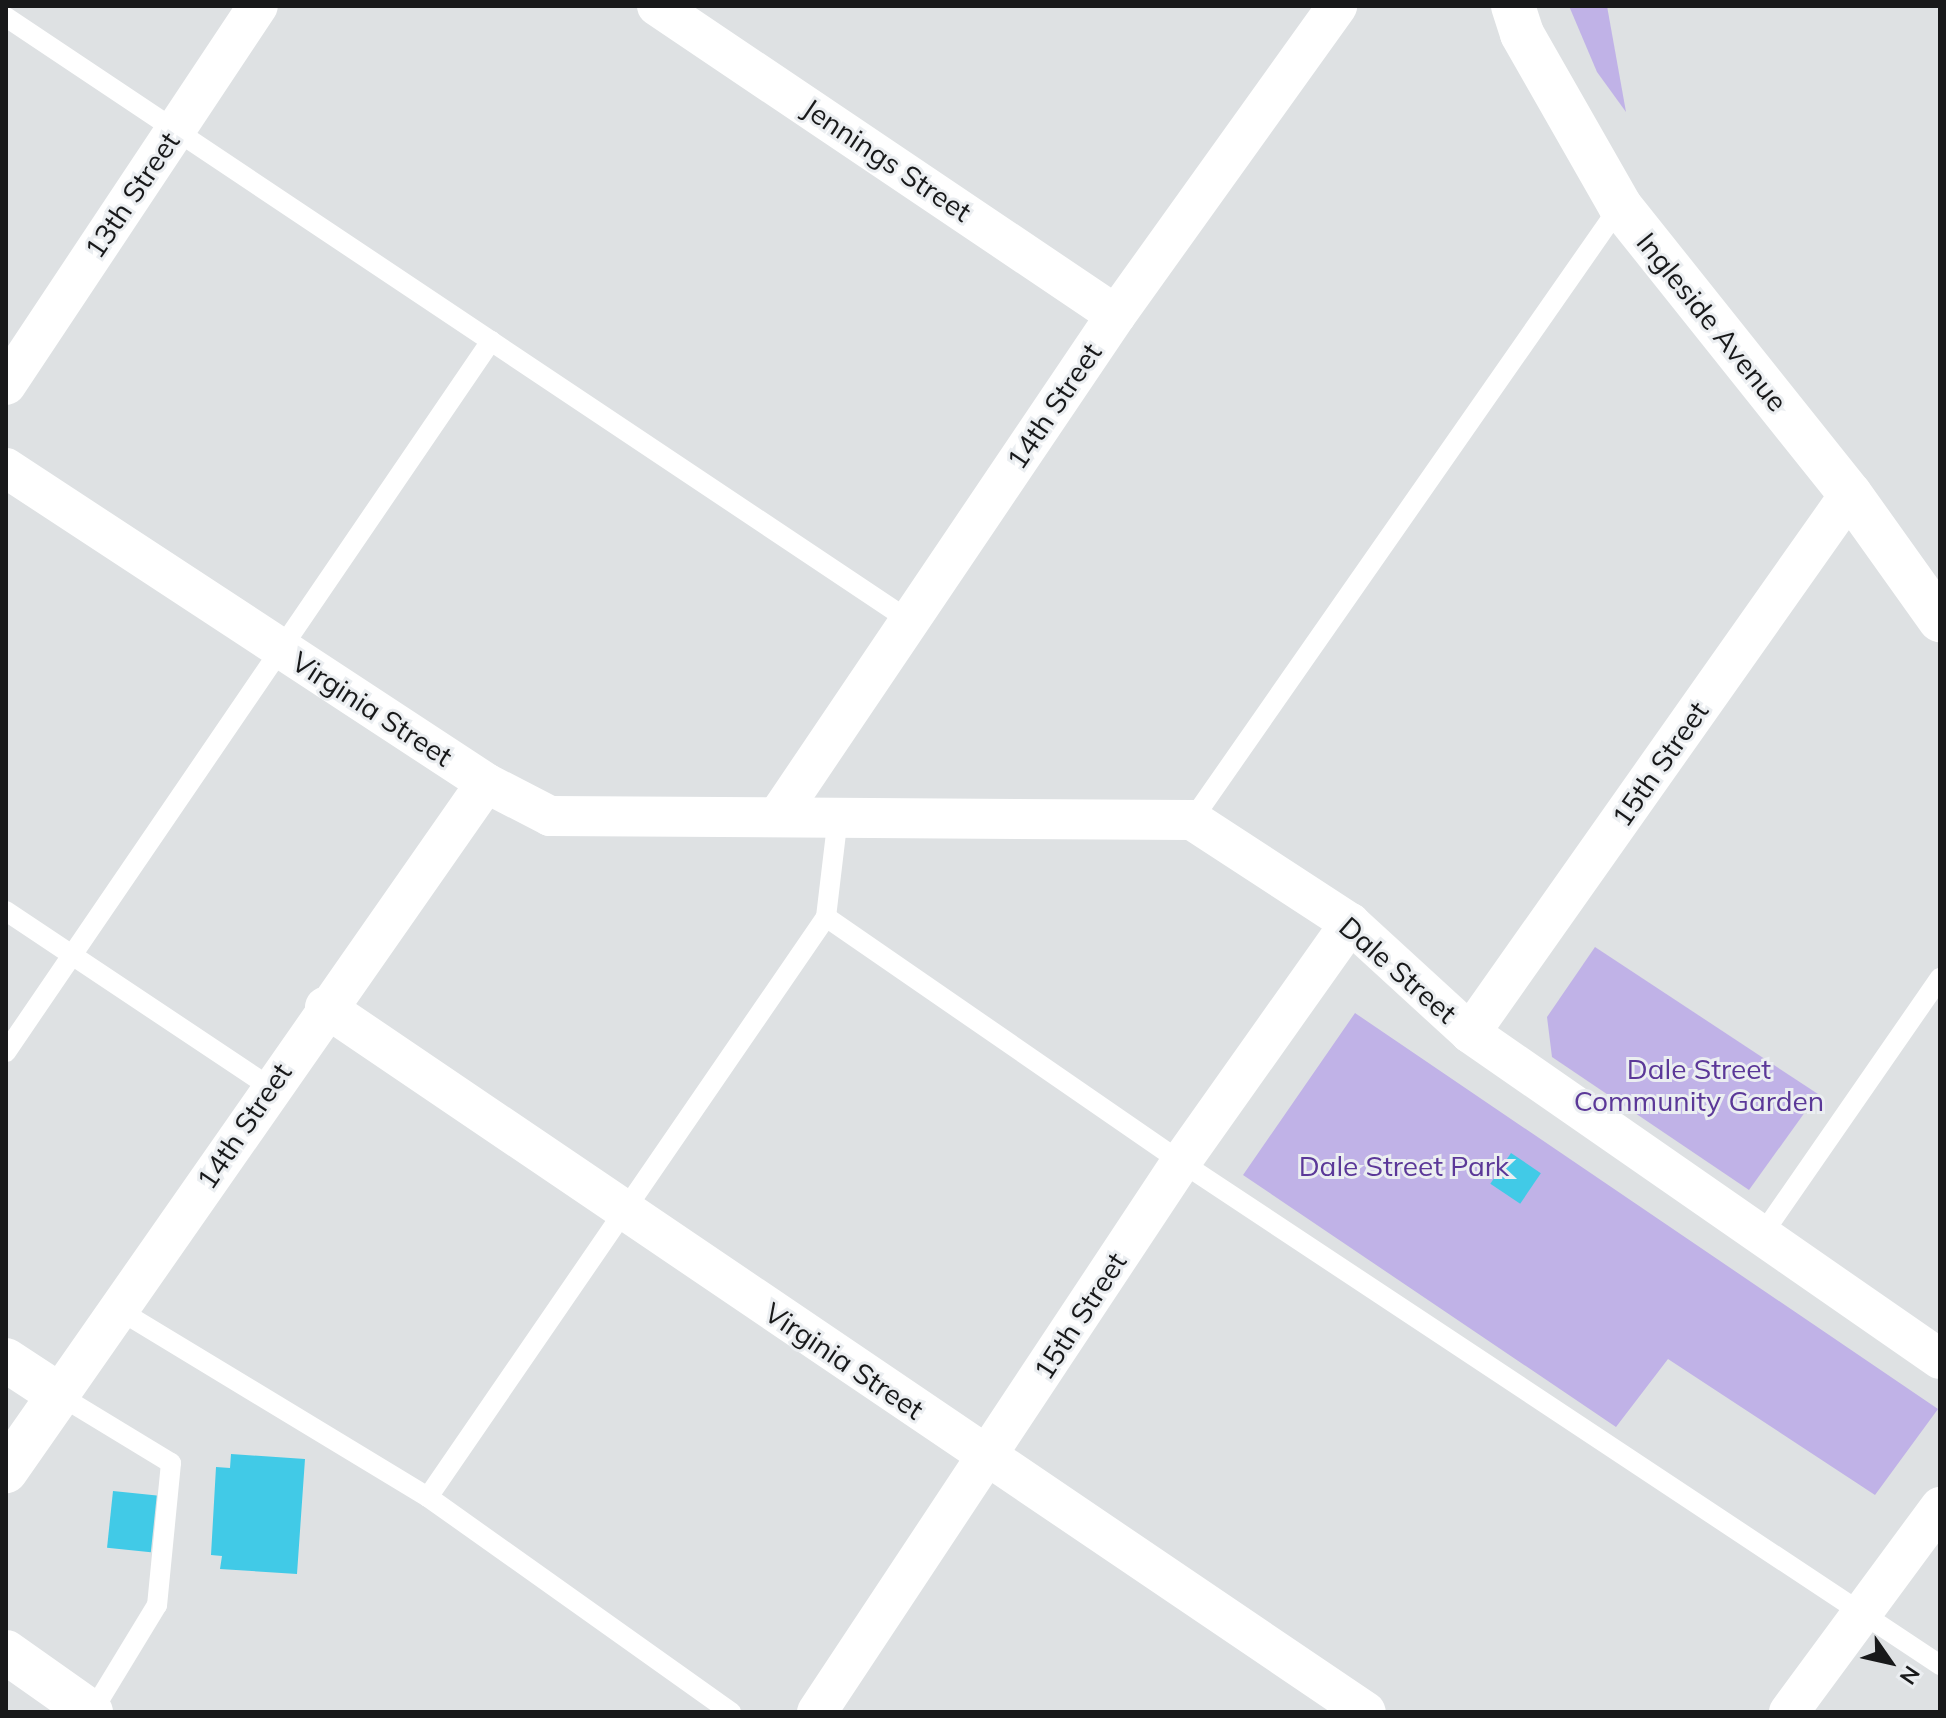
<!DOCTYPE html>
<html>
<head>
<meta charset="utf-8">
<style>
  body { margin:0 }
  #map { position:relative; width:1946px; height:1718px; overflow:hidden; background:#dee1e3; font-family:Mulish,sans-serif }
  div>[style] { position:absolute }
  .green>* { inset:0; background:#c0b2e7 }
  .building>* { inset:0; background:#41cae7; transform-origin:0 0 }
  .service>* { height:20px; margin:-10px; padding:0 10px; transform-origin:10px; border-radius:10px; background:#fff }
  .minor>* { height:40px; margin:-20px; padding:0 20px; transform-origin:20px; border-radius:20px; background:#fff }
  .tertiary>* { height:44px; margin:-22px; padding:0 22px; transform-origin:22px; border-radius:22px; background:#fff }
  span { translate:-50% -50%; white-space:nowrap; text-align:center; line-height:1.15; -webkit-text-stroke:6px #ebeef1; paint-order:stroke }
  .street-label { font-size:28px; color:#18191a }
  .park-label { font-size:28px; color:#5b3898 }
  .frame { position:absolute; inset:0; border:8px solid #18191a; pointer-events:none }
  .north { position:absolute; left:1850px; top:1622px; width:80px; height:80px; -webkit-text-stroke:6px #ebeef1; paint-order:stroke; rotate:124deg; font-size:22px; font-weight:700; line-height:32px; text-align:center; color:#18191a }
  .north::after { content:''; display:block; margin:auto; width:28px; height:36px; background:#18191a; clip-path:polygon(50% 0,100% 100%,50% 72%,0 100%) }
</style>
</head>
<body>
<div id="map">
  <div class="green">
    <i style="clip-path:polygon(1569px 6px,1607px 6px,1626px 112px,1597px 72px)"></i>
    <i style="clip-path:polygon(1595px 947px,1818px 1094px,1749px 1190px,1552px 1057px,1547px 1017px)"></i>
    <i style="clip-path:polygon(1355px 1013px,1938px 1409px,1875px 1495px,1668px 1359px,1616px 1427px,1243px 1175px)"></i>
  </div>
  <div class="building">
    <i style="left:1511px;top:1153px;width:36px;height:37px;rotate:34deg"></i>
    <i style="clip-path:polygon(231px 1454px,305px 1459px,297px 1574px,220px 1569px,222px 1556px,211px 1555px,216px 1467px,230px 1468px)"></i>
    <i style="left:113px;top:1491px;width:44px;height:57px;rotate:6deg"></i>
  </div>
  <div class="service">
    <i style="left:6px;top:17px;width:1087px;rotate:33.75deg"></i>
    <i style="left:1192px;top:820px;width:748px;rotate:-55.12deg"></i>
    <i style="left:6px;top:911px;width:317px;rotate:33.7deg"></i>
    <i style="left:826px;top:917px;width:431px;rotate:34.6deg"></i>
    <i style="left:1181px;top:1162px;width:911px;rotate:33.53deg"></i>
    <i style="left:6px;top:1052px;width:861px;rotate:-55.7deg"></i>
    <i style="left:1764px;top:1232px;width:309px;rotate:-55.3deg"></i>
    <i style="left:119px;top:1310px;width:361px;rotate:31.2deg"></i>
    <i style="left:428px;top:1497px;width:372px;rotate:35.4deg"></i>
    <i style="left:59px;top:1395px;width:131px;rotate:31.3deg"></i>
    <i style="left:171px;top:1463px;width:143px;rotate:95.6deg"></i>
    <i style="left:157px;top:1605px;width:125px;rotate:121.3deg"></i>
    <i style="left:428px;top:1497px;width:703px;rotate:-55.54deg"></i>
    <i style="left:826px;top:917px;width:102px;rotate:-83.2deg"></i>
  </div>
  <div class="minor">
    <i style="left:657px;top:6px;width:553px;rotate:33.95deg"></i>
    <i style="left:6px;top:385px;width:455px;rotate:-56.4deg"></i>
    <i style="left:6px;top:468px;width:574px;rotate:33.27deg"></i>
    <i style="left:486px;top:783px;width:72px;rotate:27.3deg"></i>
    <i style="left:550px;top:816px;width:642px;rotate:0.36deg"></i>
    <i style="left:1192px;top:820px;width:189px;rotate:33.1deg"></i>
    <i style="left:1350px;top:923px;width:163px;rotate:42.5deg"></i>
    <i style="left:1470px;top:1033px;width:572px;rotate:34.75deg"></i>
    <i style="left:780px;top:813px;width:601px;rotate:-55.99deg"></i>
    <i style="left:1116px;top:315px;width:380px;rotate:-54.4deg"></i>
    <i style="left:325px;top:1007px;width:1257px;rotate:34.11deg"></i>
    <i style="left:1470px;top:1033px;width:659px;rotate:-54.82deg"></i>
    <i style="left:59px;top:1395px;width:746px;rotate:-55.1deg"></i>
    <i style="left:817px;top:1712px;width:660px;rotate:-56.5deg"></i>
    <i style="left:1181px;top:1162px;width:293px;rotate:-54.7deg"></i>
    <i style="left:1789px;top:1712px;width:255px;rotate:-53.6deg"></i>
  </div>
  <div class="tertiary">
    <i style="left:1513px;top:6px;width:29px;rotate:72deg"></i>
    <i style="left:1522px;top:34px;width:198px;rotate:60.3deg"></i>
    <i style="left:1620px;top:206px;width:369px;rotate:51.4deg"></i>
    <i style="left:1850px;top:494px;width:155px;rotate:54.5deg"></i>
    <i style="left:6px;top:1360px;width:64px;rotate:33.4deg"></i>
    <i style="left:59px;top:1395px;width:93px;rotate:124.9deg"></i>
    <i style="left:6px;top:1652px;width:104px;rotate:35.2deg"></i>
  </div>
  <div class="street-label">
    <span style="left:887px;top:160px;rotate:34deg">Jennings Street</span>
    <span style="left:132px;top:195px;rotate:-56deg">13th Street</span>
    <span style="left:1712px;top:322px;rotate:51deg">Ingleside Avenue</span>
    <span style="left:1054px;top:406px;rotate:-56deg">14th Street</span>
    <span style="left:372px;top:709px;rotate:33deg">Virginia Street</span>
    <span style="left:1660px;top:764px;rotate:-55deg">15th Street</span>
    <span style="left:1398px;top:970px;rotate:41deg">Dale Street</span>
    <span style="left:244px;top:1126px;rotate:-56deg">14th Street</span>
    <span style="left:1080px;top:1316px;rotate:-57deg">15th Street</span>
    <span style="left:844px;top:1361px;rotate:34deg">Virginia Street</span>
  </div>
  <div class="park-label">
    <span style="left:1699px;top:1085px">Dale Street<br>Community Garden</span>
    <span style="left:1404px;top:1166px">Dale Street Park</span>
  </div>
  <div class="frame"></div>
  <div class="north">N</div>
</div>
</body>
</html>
